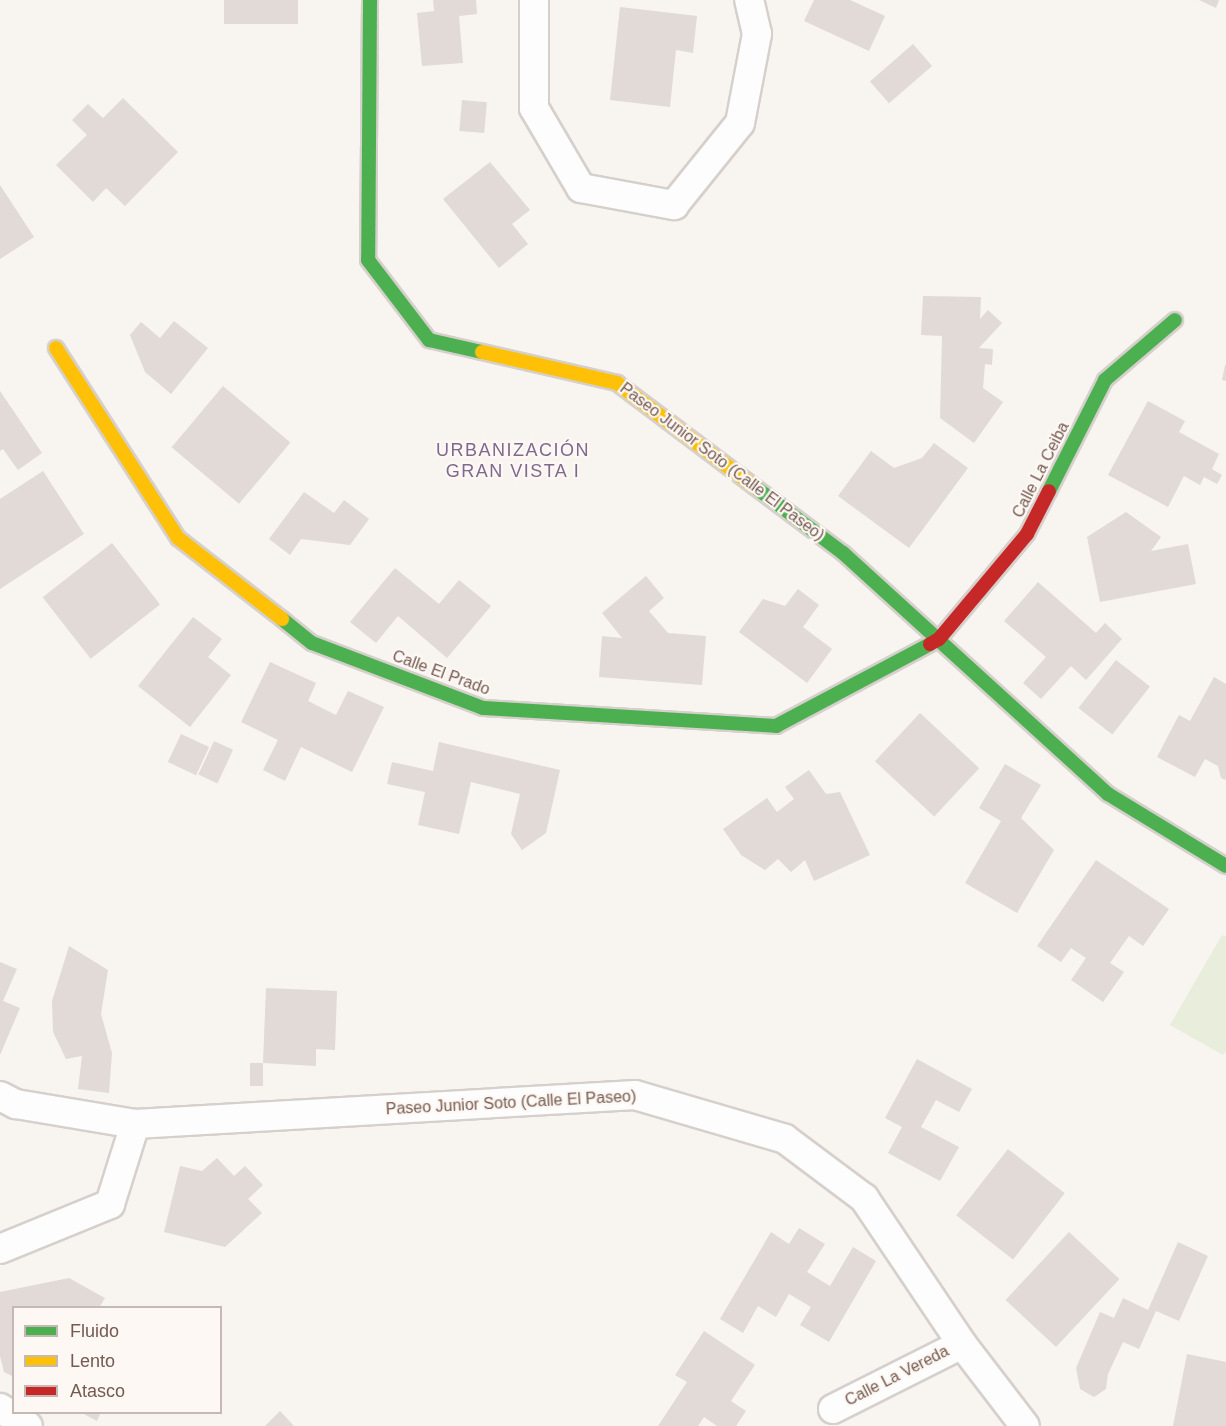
<!DOCTYPE html>
<html>
<head>
<meta charset="utf-8">
<style>
  body { margin:0 }
  #map { position:relative; width:1226px; height:1426px; overflow:hidden; background:#f8f4f0; font-family:Helvetica,sans-serif }
  div>[style] { position:absolute }
  .green>* { inset:0; background:#e8eddc }
  .building>* { inset:0; background:#e1dad6; transform-origin:0 0 }
  .roads { filter:drop-shadow(2px 0 #d6d0cc) drop-shadow(-2px 0 #d6d0cc) drop-shadow(0 2px #d6d0cc) drop-shadow(0 -2px #d6d0cc) }
  .street>* { height:28px; margin:-14px; padding:0 14px; transform-origin:14px; border-radius:14px; background:#fefdfd }
  .fast>* { height:14px; margin:-7px; padding:0 7px; transform-origin:7px; border-radius:7px; background:#4caf50 }
  .slow>* { height:14px; margin:-7px; padding:0 7px; transform-origin:7px; border-radius:7px; background:#ffc107 }
  .jam>* { height:14px; margin:-7px; padding:0 7px; transform-origin:7px; border-radius:7px; background:#c62828 }
  span { translate:-50% -50%; white-space:nowrap; text-align:center; line-height:1.15; -webkit-text-stroke:4.5px #fdf8f3; paint-order:stroke }
  .street-label { font-size:16px; color:#745a52 }
  .neighbourhood-label { font-size:18px; color:#7f6a8f; letter-spacing:1.5px }
  .legend { position:absolute; left:12px; top:1306px; width:210px; height:108px; box-sizing:border-box; background:#fdf8f3; border:2px solid #c6b9b3; margin:0; padding:8px 10px; list-style:none; font-size:18px; color:#745a52 }
  .legend li { display:flex; align-items:center; gap:12px; height:30px }
  .legend b { width:30px; border:2px solid #c6b9b3 }
</style>
</head>
<body>
<div id="map">
  <div class="green">
    <i style="clip-path:polygon(1222px 935px,1226px 937px,1226px 1051px,1223px 1055px,1170px 1025px)"></i>
  </div>
  <div class="building">
    <i style="left:224px;top:0;width:74px;height:24px"></i>
    <i style="clip-path:polygon(433px 0,476px 0,477px 14px,459px 16px,463px 63px,422px 66px,417px 13px,434px 11px)"></i>
    <i style="clip-path:polygon(814px 0,850px 0,885px 16px,869px 51px,804px 21px)"></i>
    <i style="clip-path:polygon(1199px 0,1219px 0,1216px 8px)"></i>
    <i style="clip-path:polygon(620px 7px,697px 16px,693px 53px,676px 50px,670px 107px,610px 100px)"></i>
    <i style="left:913px;top:44px;width:29px;height:57px;rotate:49deg"></i>
    <i style="clip-path:polygon(123px 98px,178px 152px,125px 206px,106px 188px,93px 202px,56px 165px,87px 135px,72px 120px,88px 104px,103px 118px)"></i>
    <i style="left:462px;top:100px;width:25px;height:31px;rotate:5deg"></i>
    <i style="clip-path:polygon(490px 162px,530px 210px,512px 224px,528px 244px,499px 268px,443px 199px)"></i>
    <i style="clip-path:polygon(0 185px,34px 237px,0 259px)"></i>
    <i style="clip-path:polygon(923px 296px,981px 297px,980px 319px,988px 310px,1002px 323px,979px 348px,993px 349px,992px 365px,985px 364px,983px 388px,1003px 402px,974px 443px,940px 418px,942px 336px,921px 335px)"></i>
    <i style="clip-path:polygon(174px 321px,208px 348px,171px 394px,145px 372px,130px 335px,141px 322px,160px 338px)"></i>
    <i style="clip-path:polygon(1225px 365px,1226px 365px,1226px 381px,1222px 380px)"></i>
    <i style="left:223px;top:386px;width:88px;height:80px;rotate:40deg"></i>
    <i style="clip-path:polygon(0 391px,42px 453px,18px 470px,3px 449px,0 451px)"></i>
    <i style="clip-path:polygon(1148px 401px,1185px 421px,1179px 432px,1219px 454px,1212px 469px,1222px 475px,1217px 484px,1204px 477px,1200px 485px,1184px 476px,1168px 507px,1108px 475px)"></i>
    <i style="clip-path:polygon(934px 443px,968px 468px,909px 548px,838px 496px,871px 451px,894px 468px,922px 458px)"></i>
    <i style="clip-path:polygon(43px 471px,84px 534px,0 589px,0 499px)"></i>
    <i style="clip-path:polygon(304px 492px,334px 513px,344px 500px,369px 519px,350px 545px,301px 539px,290px 555px,269px 539px)"></i>
    <i style="clip-path:polygon(1126px 512px,1161px 537px,1151px 551px,1188px 544px,1196px 584px,1100px 602px,1087px 537px)"></i>
    <i style="left:112px;top:543px;width:78px;height:88px;rotate:52deg"></i>
    <i style="clip-path:polygon(395px 568px,439px 604px,459px 580px,491px 606px,447px 658px,398px 616px,376px 643px,350px 622px)"></i>
    <i style="clip-path:polygon(646px 576px,664px 598px,649px 611px,668px 633px,706px 636px,702px 685px,599px 677px,602px 636px,622px 638px,602px 613px)"></i>
    <i style="clip-path:polygon(1038px 582px,1096px 633px,1105px 623px,1122px 639px,1086px 680px,1071px 666px,1041px 699px,1023px 683px,1046px 657px,1004px 621px)"></i>
    <i style="clip-path:polygon(798px 589px,819px 605px,803px 627px,832px 649px,807px 683px,739px 632px,763px 599px,785px 606px)"></i>
    <i style="clip-path:polygon(193px 617px,222px 639px,208px 657px,231px 675px,190px 727px,138px 686px)"></i>
    <i style="left:1116px;top:660px;width:43px;height:61px;rotate:38deg"></i>
    <i style="clip-path:polygon(270px 662px,316px 683px,308px 701px,336px 715px,348px 691px,384px 707px,352px 772px,301px 747px,285px 781px,263px 770px,278px 740px,241px 722px)"></i>
    <i style="clip-path:polygon(1214px 677px,1226px 684px,1226px 780px,1221px 778px,1218px 766px,1205px 759px,1195px 777px,1157px 757px,1179px 715px,1190px 721px)"></i>
    <i style="left:920px;top:713px;width:81px;height:66px;rotate:43deg"></i>
    <i style="left:181px;top:734px;width:31px;height:31px;rotate:25deg"></i>
    <i style="left:214px;top:741px;width:21px;height:37px;rotate:25deg"></i>
    <i style="clip-path:polygon(439px 742px,560px 770px,546px 833px,522px 850px,511px 834px,520px 794px,471px 782px,459px 834px,418px 825px,425px 792px,387px 784px,392px 762px,433px 771px)"></i>
    <i style="clip-path:polygon(1005px 764px,1041px 785px,1021px 818px,1054px 850px,1017px 913px,965px 883px,1001px 821px,979px 808px)"></i>
    <i style="clip-path:polygon(809px 770px,826px 794px,840px 792px,870px 855px,814px 881px,805px 860px,791px 872px,778px 859px,765px 870px,741px 855px,723px 829px,767px 798px,777px 812px,794px 799px,785px 787px)"></i>
    <i style="clip-path:polygon(1096px 860px,1169px 909px,1143px 946px,1129px 936px,1110px 963px,1124px 972px,1103px 1002px,1071px 980px,1086px 958px,1071px 948px,1061px 962px,1037px 946px)"></i>
    <i style="clip-path:polygon(69px 946px,108px 970px,101px 1014px,112px 1053px,109px 1093px,78px 1089px,82px 1056px,66px 1059px,53px 1032px,52px 1001px)"></i>
    <i style="clip-path:polygon(0 962px,17px 969px,3px 1001px,20px 1008px,0 1055px)"></i>
    <i style="clip-path:polygon(266px 988px,337px 991px,335px 1050px,316px 1049px,316px 1066px,263px 1063px)"></i>
    <i style="clip-path:polygon(917px 1059px,972px 1089px,959px 1112px,936px 1100px,921px 1127px,959px 1147px,940px 1181px,888px 1153px,902px 1127px,885px 1118px)"></i>
    <i style="left:250px;top:1063px;width:13px;height:23px"></i>
    <i style="left:1008px;top:1149px;width:72px;height:84px;rotate:38deg"></i>
    <i style="clip-path:polygon(217px 1158px,234px 1176px,245px 1166px,263px 1185px,248px 1199px,262px 1213px,225px 1247px,164px 1232px,180px 1166px,202px 1171px)"></i>
    <i style="clip-path:polygon(799px 1228px,825px 1244px,807px 1272px,830px 1286px,853px 1247px,876px 1261px,829px 1342px,800px 1325px,811px 1307px,789px 1294px,776px 1317px,758px 1306px,743px 1333px,720px 1319px,771px 1232px,789px 1244px)"></i>
    <i style="left:1069px;top:1232px;width:69px;height:93px;rotate:43deg"></i>
    <i style="clip-path:polygon(1178px 1242px,1208px 1256px,1179px 1321px,1156px 1311px,1139px 1349px,1123px 1342px,1108px 1374px,1106px 1389px,1094px 1397px,1080px 1389px,1076px 1368px,1100px 1312px,1114px 1318px,1123px 1298px,1148px 1310px)"></i>
    <i style="clip-path:polygon(69px 1278px,105px 1298px,99px 1308px,14px 1308px,14px 1377px,4px 1372px,0 1356px,0 1292px)"></i>
    <i style="clip-path:polygon(704px 1331px,755px 1365px,731px 1401px,746px 1411px,736px 1426px,717px 1426px,704px 1417px,698px 1426px,658px 1426px,687px 1382px,675px 1375px)"></i>
    <i style="clip-path:polygon(1187px 1354px,1226px 1362px,1226px 1426px,1173px 1426px)"></i>
    <i style="clip-path:polygon(280px 1411px,294px 1426px,265px 1426px)"></i>
    <i style="clip-path:polygon(80px 1412px,101px 1412px,97px 1421px)"></i>
  </div>
  <div class="roads">
    <div class="street">
      <i style="left:534px;top:0;width:108px;rotate:90deg"></i>
      <i style="left:534px;top:108px;width:93px;rotate:59.6deg"></i>
      <i style="left:581px;top:188px;width:95px;rotate:10.4deg"></i>
      <i style="left:674px;top:205px;width:105px;rotate:-51.2deg"></i>
      <i style="left:740px;top:123px;width:91px;rotate:-79.2deg"></i>
      <i style="left:757px;top:34px;width:35px;rotate:-103deg"></i>
      <i style="left:0;top:1096px;width:18px;rotate:27deg"></i>
      <i style="left:16px;top:1104px;width:121px;rotate:9.5deg"></i>
      <i style="left:135px;top:1124px;width:501px;rotate:-3.32deg"></i>
      <i style="left:635px;top:1095px;width:156px;rotate:16.3deg"></i>
      <i style="left:785px;top:1139px;width:99px;rotate:36.8deg"></i>
      <i style="left:864px;top:1198px;width:176px;rotate:56.1deg"></i>
      <i style="left:962px;top:1344px;width:103px;rotate:52.5deg"></i>
      <i style="left:0;top:1249px;width:119px;rotate:-22.2deg"></i>
      <i style="left:110px;top:1204px;width:84px;rotate:-72.6deg"></i>
      <i style="left:0;top:1408px;width:33px;rotate:33deg"></i>
      <i style="left:833px;top:1409px;width:144px;rotate:-26.7deg"></i>
    </div>
    <div class="fast">
      <i style="left:370px;top:0;width:260px;rotate:90.4deg"></i>
      <i style="left:368px;top:260px;width:101px;rotate:52.7deg"></i>
      <i style="left:429px;top:340px;width:54px;rotate:12.8deg"></i>
      <i style="left:755px;top:487px;width:110px;rotate:36.9deg"></i>
      <i style="left:843px;top:553px;width:358px;rotate:42.3deg"></i>
      <i style="left:1108px;top:794px;width:138px;rotate:31.4deg"></i>
      <i style="left:1049px;top:491px;width:124px;rotate:-63.2deg"></i>
      <i style="left:1105px;top:380px;width:92px;rotate:-40.6deg"></i>
      <i style="left:282px;top:619px;width:38px;rotate:39deg"></i>
      <i style="left:312px;top:643px;width:183px;rotate:20.8deg"></i>
      <i style="left:483px;top:708px;width:294px;rotate:3.5deg"></i>
      <i style="left:776px;top:726px;width:174px;rotate:-28deg"></i>
    </div>
    <div class="slow">
      <i style="left:56px;top:348px;width:226px;rotate:57.3deg"></i>
      <i style="left:178px;top:538px;width:132px;rotate:37.9deg"></i>
      <i style="left:482px;top:352px;width:139px;rotate:12.9deg"></i>
      <i style="left:617px;top:383px;width:173px;rotate:37deg"></i>
    </div>
    <div class="jam">
      <i style="left:930px;top:644px;width:10px;rotate:-29deg"></i>
      <i style="left:939px;top:639px;width:137px;rotate:-50deg"></i>
      <i style="left:1027px;top:534px;width:48px;rotate:-62.9deg"></i>
    </div>
  </div>
  <div class="street-label">
    <span style="left:722px;top:462px;rotate:37deg">Paseo Junior Soto (Calle El Paseo)</span>
    <span style="left:1041px;top:470px;rotate:-63deg">Calle La Ceiba</span>
    <span style="left:441px;top:673px;rotate:20deg">Calle El Prado</span>
    <span style="left:511px;top:1103px;rotate:-3deg">Paseo Junior Soto (Calle El Paseo)</span>
    <span style="left:897px;top:1376px;rotate:-27deg">Calle La Vereda</span>
  </div>
  <div class="neighbourhood-label">
    <span style="left:513px;top:461px">URBANIZACIÓN<br>GRAN VISTA I</span>
  </div>
  <ul class="legend">
  <li><b style="height:8px;background:#4caf50"></b>Fluido</li>
  <li><b style="height:8px;background:#ffc107"></b>Lento</li>
  <li><b style="height:8px;background:#c62828"></b>Atasco</li>
  </ul>
</div>
</body>
</html>
